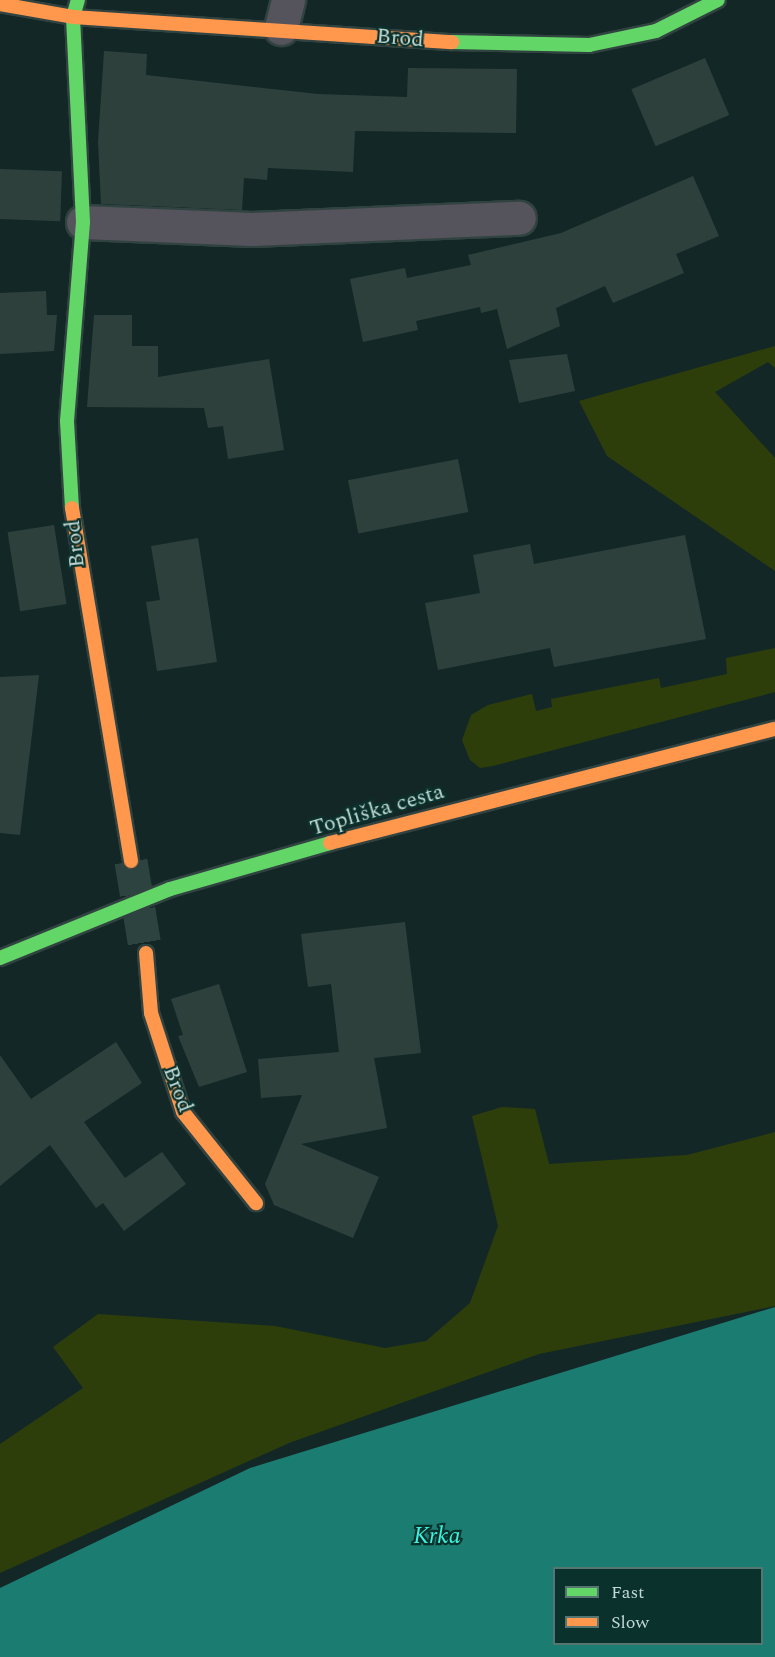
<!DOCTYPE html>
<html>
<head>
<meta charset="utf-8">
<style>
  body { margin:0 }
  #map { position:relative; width:775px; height:1657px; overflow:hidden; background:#132826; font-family:Spectral,serif }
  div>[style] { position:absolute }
  .green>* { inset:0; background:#2e3e0b }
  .water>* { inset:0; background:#1b7c72 }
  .building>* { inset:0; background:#2d403c; transform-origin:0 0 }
  .secondary-tunnel>* { height:33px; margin-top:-16.5px; transform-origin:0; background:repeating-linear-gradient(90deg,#2d4340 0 33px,transparent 0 49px) }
  .roads { filter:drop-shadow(2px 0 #314340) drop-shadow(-2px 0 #314340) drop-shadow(0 2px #314340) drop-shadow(0 -2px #314340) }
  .street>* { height:33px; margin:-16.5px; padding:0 16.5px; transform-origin:16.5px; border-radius:16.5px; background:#55545d }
  .fast>* { height:14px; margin:-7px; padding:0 7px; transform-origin:7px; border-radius:7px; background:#63d668 }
  .slow>* { height:14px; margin:-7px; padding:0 7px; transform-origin:7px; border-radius:7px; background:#ff974d }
  span { translate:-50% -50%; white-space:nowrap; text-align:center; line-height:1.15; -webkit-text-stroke:4.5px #0a312c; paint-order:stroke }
  .street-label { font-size:22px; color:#c2dad6 }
  .water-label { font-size:24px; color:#3bf4e0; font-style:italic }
  .legend { position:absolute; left:553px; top:1567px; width:210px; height:78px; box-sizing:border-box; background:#0a312c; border:2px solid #547570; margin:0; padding:8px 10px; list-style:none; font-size:18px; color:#c2dad6 }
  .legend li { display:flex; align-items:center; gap:12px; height:30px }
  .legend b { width:30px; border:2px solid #547570 }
</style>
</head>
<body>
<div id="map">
  <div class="green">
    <i style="clip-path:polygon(775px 346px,775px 368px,768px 362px,715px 392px,775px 458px,775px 571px,607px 456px,579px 401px)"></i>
    <i style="clip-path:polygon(775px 648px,775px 692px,493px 766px,480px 768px,470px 760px,462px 740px,471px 715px,488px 705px,532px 694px,536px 711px,552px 707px,551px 699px,659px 678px,661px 688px,727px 674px,726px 658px)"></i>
    <i style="clip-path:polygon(502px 1107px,535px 1109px,549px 1164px,687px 1155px,775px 1132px,775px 1306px,539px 1354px,289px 1443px,0 1573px,0 1444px,83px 1388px,53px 1347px,98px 1314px,275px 1326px,385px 1348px,426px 1341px,470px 1303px,498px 1226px,472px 1116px)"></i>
  </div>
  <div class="water">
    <i style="clip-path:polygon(evenodd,775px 1307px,775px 1657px,0 1657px,0 1588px,250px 1468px,775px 1307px,554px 1568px,762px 1568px,762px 1644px,554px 1644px,554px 1568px)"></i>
  </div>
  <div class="building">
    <i style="clip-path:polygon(104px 51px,147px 54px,146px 75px,318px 94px,407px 97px,408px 68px,517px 69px,516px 133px,355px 131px,353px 172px,268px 168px,267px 180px,244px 178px,242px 210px,101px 204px,98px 142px)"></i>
    <i style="left:705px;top:58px;width:62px;height:80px;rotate:67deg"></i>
    <i style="left:0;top:169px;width:62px;height:50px;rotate:2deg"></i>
    <i style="clip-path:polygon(693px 176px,719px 236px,676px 254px,684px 273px,613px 303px,605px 286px,556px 308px,560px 326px,507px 349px,497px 309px,481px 313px,480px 307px,416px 321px,418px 330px,363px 342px,350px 279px,405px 268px,407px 278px,471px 265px,468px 255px,561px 233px)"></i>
    <i style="clip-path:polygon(46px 291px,47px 315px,57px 315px,54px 351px,0 354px,0 293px)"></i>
    <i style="clip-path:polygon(94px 315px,132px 315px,132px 346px,158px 346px,158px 377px,269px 359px,284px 450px,228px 459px,223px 426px,208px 428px,204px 408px,87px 407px)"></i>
    <i style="clip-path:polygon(567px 354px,575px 391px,519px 403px,509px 360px)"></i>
    <i style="left:458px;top:459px;width:54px;height:112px;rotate:79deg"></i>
    <i style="left:54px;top:525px;width:80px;height:47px;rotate:81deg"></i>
    <i style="clip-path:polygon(685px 535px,706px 639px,554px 667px,550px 648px,438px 670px,425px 603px,480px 593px,473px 555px,530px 544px,534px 564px)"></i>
    <i style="clip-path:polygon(198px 538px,217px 662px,157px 671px,146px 602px,160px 600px,151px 546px)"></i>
    <i style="clip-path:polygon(39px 675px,20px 835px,0 833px,0 677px)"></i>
    <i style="clip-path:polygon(405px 922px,421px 1053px,374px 1058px,387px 1128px,301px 1144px,379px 1177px,353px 1238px,274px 1205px,265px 1184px,302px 1095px,261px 1098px,258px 1059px,339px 1052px,331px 984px,308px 987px,301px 934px)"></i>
    <i style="clip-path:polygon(219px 984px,247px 1072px,199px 1087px,178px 1036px,183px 1035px,171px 999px)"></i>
    <i style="clip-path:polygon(116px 1042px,142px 1083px,84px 1122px,125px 1178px,162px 1152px,186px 1184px,124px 1231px,103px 1203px,96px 1208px,50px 1145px,0 1186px,0 1055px,31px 1099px)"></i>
  </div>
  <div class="secondary-tunnel">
    <i style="left:131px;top:861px;width:93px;rotate:80.7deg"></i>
  </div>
  <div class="roads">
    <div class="street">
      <i style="left:281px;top:28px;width:29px;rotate:-76deg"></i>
      <i style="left:83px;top:222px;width:169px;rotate:2.4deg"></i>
      <i style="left:252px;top:229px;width:267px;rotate:-2.4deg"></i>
    </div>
    <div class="fast">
      <i style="left:452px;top:42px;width:137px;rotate:1.3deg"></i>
      <i style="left:589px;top:45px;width:68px;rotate:-11.8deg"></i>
      <i style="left:656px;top:31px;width:69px;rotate:-26.6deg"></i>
      <i style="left:72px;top:508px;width:87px;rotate:-93.3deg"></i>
      <i style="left:67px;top:421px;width:200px;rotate:-85.4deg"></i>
      <i style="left:83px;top:222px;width:205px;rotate:-92.8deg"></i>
      <i style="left:73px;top:17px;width:18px;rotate:-74deg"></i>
      <i style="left:0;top:958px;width:183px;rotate:-22.1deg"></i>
      <i style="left:170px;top:889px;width:166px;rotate:-16deg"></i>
    </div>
    <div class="slow">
      <i style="left:0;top:4px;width:74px;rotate:10.1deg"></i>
      <i style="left:73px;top:17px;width:380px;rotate:3.8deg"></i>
      <i style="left:72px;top:508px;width:358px;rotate:80.5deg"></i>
      <i style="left:330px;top:843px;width:459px;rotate:-14.4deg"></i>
      <i style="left:146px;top:953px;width:60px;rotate:85.2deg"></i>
      <i style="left:151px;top:1013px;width:104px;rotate:72.1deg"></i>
      <i style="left:183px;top:1112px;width:117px;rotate:51.3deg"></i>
    </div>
  </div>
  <div class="street-label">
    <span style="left:400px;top:38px;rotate:5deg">Brod</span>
    <span style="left:75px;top:544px;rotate:-96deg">Brod</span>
    <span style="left:377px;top:810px;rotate:-16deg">Topliška cesta</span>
    <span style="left:178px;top:1089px;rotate:69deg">Brod</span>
  </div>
  <div class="water-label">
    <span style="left:437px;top:1537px">Krka</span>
  </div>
  <ul class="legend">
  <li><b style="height:8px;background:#63d668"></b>Fast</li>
  <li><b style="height:8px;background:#ff974d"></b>Slow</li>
  </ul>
</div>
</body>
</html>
